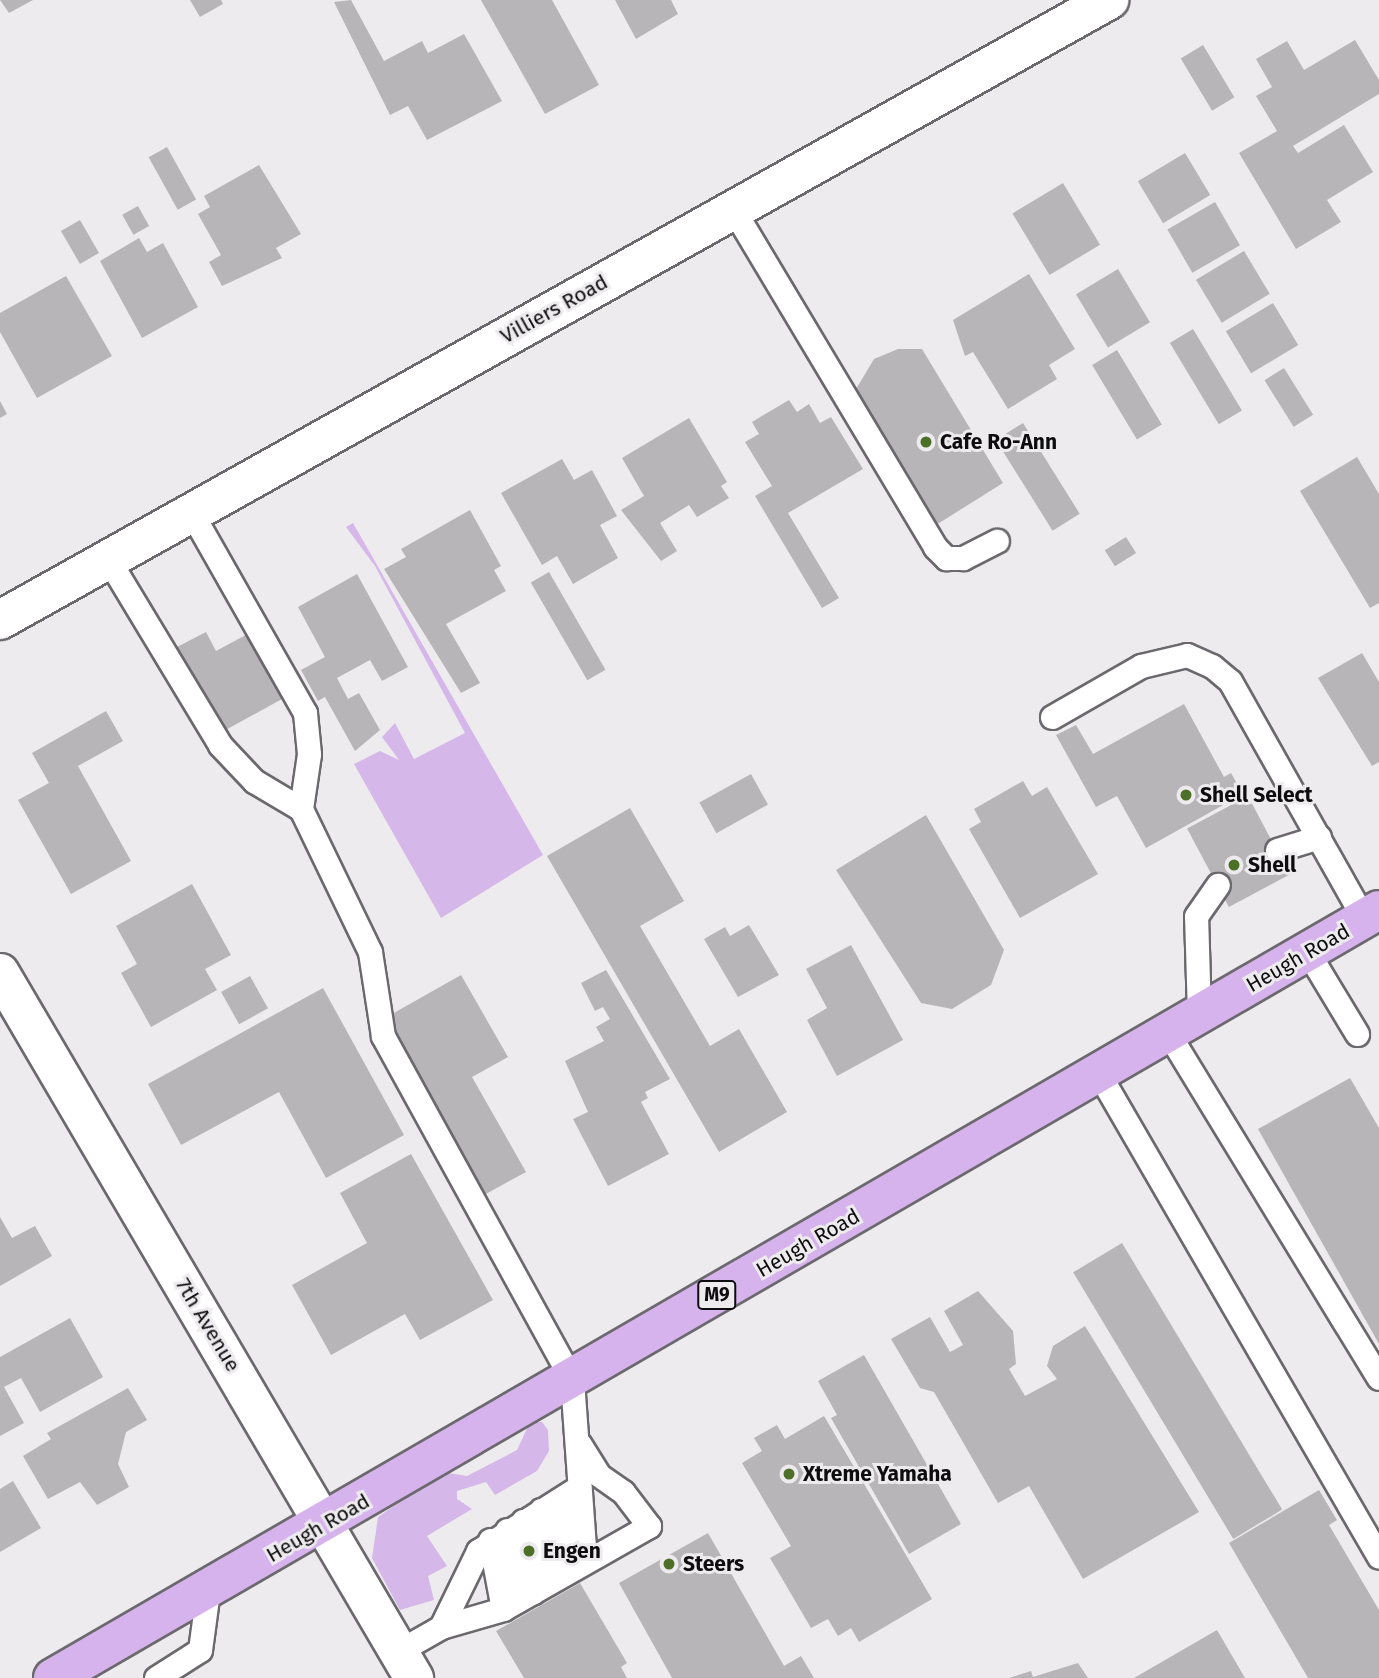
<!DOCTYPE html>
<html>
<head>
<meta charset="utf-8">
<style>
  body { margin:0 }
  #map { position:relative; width:1379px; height:1678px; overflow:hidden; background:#eeebef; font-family:"Fira Sans",sans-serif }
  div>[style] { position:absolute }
  .green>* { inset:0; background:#d5b8e9 }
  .building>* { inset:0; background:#b8b5b9; transform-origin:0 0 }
  .roads { filter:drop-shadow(2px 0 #6b696d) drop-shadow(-2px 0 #6b696d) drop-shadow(0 2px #6b696d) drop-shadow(0 -2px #6b696d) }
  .lane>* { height:23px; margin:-11.5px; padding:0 11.5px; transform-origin:11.5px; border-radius:11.5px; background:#fff }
  .street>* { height:38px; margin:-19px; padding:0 19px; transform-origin:19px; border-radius:19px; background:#fff }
  .primary>* { height:38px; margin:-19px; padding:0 19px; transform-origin:19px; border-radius:19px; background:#d6b3ec }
  .dots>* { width:19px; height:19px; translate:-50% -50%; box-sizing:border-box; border:4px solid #eeebef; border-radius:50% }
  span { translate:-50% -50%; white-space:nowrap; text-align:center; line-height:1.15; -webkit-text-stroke:6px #eeebef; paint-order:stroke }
  .shield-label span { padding:2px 5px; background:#eeebef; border:2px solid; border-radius:5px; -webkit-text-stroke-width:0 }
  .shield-label { font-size:19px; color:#0d0d0e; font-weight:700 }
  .street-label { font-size:21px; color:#0d0d0e }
  .poi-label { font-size:21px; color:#0d0d0e; font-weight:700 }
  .left { translate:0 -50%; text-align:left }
</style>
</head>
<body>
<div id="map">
  <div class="green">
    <i style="clip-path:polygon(353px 523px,543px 855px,441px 918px,354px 764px,380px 751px,399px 760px,382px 737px,395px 723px,414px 759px,465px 733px,375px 566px,346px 527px)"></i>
    <i style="clip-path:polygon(530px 1422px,542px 1422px,548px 1430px,549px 1451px,537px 1471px,495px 1495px,486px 1482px,457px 1491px,457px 1499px,472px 1509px,427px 1536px,447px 1566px,428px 1576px,434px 1600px,400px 1610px,372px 1558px,378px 1517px,442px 1472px,467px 1476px,517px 1450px)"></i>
  </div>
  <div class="building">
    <i style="clip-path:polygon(0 0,33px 0,9px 13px)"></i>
    <i style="clip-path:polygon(190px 0,221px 0,223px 4px,200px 17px)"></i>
    <i style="clip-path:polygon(351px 0,384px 61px,422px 41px,428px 53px,464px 34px,502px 101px,427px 140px,408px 106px,390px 115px,334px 2px)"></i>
    <i style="clip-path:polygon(481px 0,552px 0,599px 85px,545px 114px)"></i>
    <i style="clip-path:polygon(615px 0,671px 0,678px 14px,636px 39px)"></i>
    <i style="clip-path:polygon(1355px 40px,1379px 80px,1379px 94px,1293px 146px,1298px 153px,1344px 125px,1373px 172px,1327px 200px,1341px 222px,1296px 249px,1239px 153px,1277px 131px,1256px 96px,1272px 87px,1256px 59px,1287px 41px,1304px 70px)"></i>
    <i style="left:1203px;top:45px;width:61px;height:26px;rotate:59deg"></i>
    <i style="left:167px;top:147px;width:60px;height:21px;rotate:61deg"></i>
    <i style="left:1185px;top:153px;width:49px;height:55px;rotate:59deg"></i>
    <i style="clip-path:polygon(259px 165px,301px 234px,276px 248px,282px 258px,222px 286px,209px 262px,221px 255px,198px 214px,210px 207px,204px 196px)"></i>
    <i style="left:1063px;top:183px;width:72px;height:59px;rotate:59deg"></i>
    <i style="left:1215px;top:202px;width:50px;height:55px;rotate:60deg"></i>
    <i style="left:138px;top:206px;width:23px;height:18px;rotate:61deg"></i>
    <i style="left:80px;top:220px;width:38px;height:22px;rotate:60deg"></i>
    <i style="clip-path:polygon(139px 238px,147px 252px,163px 243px,198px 307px,142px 338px,100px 261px)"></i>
    <i style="left:1244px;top:251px;width:50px;height:56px;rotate:59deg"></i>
    <i style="left:1118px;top:269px;width:62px;height:49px;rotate:59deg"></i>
    <i style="clip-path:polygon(1029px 274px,1075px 349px,1049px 365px,1057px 379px,1008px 409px,973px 352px,965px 356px,953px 320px)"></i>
    <i style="clip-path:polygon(66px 276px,112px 356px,37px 398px,0 332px,0 313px)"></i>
    <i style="left:1273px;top:303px;width:49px;height:55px;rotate:59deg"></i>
    <i style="left:1193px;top:329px;width:95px;height:27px;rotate:59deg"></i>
    <i style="clip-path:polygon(898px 349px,922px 349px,1003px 483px,936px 525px,856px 389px,874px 359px)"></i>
    <i style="left:1117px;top:350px;width:87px;height:29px;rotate:59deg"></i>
    <i style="left:1284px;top:368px;width:55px;height:23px;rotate:58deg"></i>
    <i style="clip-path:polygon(789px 400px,797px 412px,809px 404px,820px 423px,831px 417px,863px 469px,788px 513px,839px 598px,822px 608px,755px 496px,772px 486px,745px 442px,759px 434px,752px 422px)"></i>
    <i style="clip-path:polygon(0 401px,7px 414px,0 418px)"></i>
    <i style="clip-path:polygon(689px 418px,727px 482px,721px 486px,729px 498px,697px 517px,689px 505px,660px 523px,677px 551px,661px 561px,621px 510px,644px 496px,622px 458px)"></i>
    <i style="left:1023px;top:423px;width:107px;height:32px;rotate:58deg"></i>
    <i style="clip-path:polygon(1357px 457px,1379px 494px,1379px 603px,1370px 608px,1300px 491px)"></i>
    <i style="clip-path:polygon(562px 459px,574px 480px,592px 470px,617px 516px,600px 525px,618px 558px,573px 584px,557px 556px,542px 565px,501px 493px)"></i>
    <i style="clip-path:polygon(470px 510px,501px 566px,494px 570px,506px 591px,446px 624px,480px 683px,461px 693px,384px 569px,406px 557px,401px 549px)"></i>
    <i style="left:1126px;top:537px;width:19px;height:25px;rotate:58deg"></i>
    <i style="left:549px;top:572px;width:113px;height:21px;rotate:60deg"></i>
    <i style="clip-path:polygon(357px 574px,408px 667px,382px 681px,370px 660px,337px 678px,348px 699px,359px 693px,380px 730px,355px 751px,325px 697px,318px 701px,301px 670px,325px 657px,298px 607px)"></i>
    <i style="clip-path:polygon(255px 630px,291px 694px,222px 732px,175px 648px,206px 632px,216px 651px)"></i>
    <i style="clip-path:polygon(1362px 653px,1379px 682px,1379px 762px,1372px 766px,1318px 678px)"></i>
    <i style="clip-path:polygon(1184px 704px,1224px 777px,1231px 773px,1243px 794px,1146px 848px,1117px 796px,1096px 807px,1056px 735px,1076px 725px,1093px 754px)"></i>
    <i style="clip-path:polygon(106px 711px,123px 741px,78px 766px,131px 861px,71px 894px,18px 800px,49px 783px,32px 753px)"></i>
    <i style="left:751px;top:774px;width:35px;height:59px;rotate:61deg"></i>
    <i style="clip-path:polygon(1023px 781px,1032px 796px,1047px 787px,1098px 874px,1020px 918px,969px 829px,981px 822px,974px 809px)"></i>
    <i style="left:1248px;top:796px;width:89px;height:69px;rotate:62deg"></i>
    <i style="clip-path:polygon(630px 808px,684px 901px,640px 926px,710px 1046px,739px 1029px,787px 1112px,719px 1152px,547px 856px)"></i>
    <i style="clip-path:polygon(926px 815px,1004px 950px,991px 985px,952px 1009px,921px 1003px,836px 870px)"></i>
    <i style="clip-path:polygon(192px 884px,231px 955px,205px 969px,217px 990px,151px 1027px,121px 973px,137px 964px,116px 926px)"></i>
    <i style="clip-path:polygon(749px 925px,779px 975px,738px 997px,704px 939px,725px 927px,730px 936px)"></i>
    <i style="clip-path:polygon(851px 945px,903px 1040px,837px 1076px,807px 1020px,827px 1008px,806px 969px)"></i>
    <i style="clip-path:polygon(606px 970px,670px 1079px,645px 1092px,648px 1098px,641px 1102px,669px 1154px,608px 1186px,573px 1119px,588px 1112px,565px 1061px,604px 1041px,596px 1027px,610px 1019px,603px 1007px,595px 1011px,581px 983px)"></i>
    <i style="clip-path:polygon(461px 975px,508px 1057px,472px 1077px,526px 1172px,484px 1195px,385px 1018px)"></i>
    <i style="left:250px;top:976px;width:37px;height:33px;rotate:61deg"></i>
    <i style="clip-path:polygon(323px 988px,404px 1135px,326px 1178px,279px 1092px,181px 1145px,148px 1084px)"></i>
    <i style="clip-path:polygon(1350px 1078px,1379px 1128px,1379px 1344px,1258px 1129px)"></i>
    <i style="clip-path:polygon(411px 1154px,493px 1300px,420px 1340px,405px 1314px,331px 1355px,292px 1285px,367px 1243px,340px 1193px)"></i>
    <i style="clip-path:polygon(0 1217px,12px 1238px,35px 1226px,52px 1256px,0 1286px)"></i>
    <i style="left:1122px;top:1243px;width:311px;height:57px;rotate:59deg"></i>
    <i style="clip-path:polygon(978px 1291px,1013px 1331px,1016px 1364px,1009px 1369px,1025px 1396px,1057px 1379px,1047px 1366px,1053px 1346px,1085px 1326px,1199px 1512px,1083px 1579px,1029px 1486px,998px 1503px,934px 1392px,920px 1388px,891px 1339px,930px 1317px,950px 1352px,963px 1345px,944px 1311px)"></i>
    <i style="clip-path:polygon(70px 1318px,103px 1377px,40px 1412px,21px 1378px,4px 1387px,24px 1423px,0 1436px,0 1357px)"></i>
    <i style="clip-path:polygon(864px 1355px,961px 1524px,909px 1554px,831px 1418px,837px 1415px,818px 1381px)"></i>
    <i style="clip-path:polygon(128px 1388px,147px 1420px,126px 1432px,118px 1464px,129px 1487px,97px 1505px,80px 1482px,48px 1499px,23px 1456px,51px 1439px,47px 1433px)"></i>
    <i style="clip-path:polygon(824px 1416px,932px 1599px,859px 1642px,851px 1628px,838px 1636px,828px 1619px,811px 1628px,770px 1558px,791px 1546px,742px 1463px,762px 1451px,754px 1438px,777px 1425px,785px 1439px)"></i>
    <i style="clip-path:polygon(13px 1481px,41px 1528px,0 1552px,0 1489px)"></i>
    <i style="clip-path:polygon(1319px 1490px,1337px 1520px,1329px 1525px,1379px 1610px,1379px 1678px,1308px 1678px,1229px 1543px)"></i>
    <i style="clip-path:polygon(708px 1533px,784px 1666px,801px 1656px,814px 1678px,672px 1678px,619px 1583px)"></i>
    <i style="clip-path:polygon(580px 1583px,627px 1663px,621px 1667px,627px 1678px,524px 1678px,496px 1631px)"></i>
    <i style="clip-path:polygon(1217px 1630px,1245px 1678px,1134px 1678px)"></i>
    <i style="clip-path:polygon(1078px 1663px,1088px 1678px,1009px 1678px,1031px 1671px,1033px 1677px)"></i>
  </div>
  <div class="roads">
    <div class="lane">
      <i style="left:733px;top:209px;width:394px;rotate:59.1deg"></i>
      <i style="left:935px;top:547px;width:16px;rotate:45deg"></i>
      <i style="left:946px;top:558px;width:17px"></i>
      <i style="left:963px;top:558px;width:38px;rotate:-27deg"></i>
      <i style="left:191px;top:512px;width:231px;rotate:60.4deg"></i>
      <i style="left:305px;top:713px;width:41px;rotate:84.4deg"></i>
      <i style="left:309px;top:754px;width:56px;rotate:98.3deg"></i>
      <i style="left:108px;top:559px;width:217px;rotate:58.9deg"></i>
      <i style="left:220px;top:745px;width:50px;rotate:46.6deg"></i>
      <i style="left:254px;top:781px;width:55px;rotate:30.8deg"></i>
      <i style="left:301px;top:809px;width:159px;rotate:64.2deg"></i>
      <i style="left:370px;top:952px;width:85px;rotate:81.2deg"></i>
      <i style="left:383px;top:1036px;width:393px;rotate:61.2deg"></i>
      <i style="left:572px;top:1380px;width:181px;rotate:85.9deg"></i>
      <i style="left:1052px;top:717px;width:103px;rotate:-29.8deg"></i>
      <i style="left:1141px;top:666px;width:47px;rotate:-13.4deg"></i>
      <i style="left:1187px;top:655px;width:27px;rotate:24deg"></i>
      <i style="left:1212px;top:666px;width:23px;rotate:40deg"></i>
      <i style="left:1230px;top:681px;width:273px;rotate:60.6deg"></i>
      <i style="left:1277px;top:850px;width:44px;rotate:-17.2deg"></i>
      <i style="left:1307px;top:951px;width:97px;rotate:58.9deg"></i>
      <i style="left:1199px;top:1015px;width:99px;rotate:-91.7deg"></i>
      <i style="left:1196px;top:916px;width:38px;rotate:-55deg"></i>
      <i style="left:1168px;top:1033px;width:404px;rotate:58.6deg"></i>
      <i style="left:1099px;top:1074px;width:558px;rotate:59.9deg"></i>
      <i style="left:559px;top:1500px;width:73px;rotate:84.5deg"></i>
      <i style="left:541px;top:1510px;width:72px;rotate:83.7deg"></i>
      <i style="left:523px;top:1521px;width:72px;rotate:82deg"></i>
      <i style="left:507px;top:1530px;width:71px;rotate:81.1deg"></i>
      <i style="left:490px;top:1540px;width:70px;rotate:79.3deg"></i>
      <i style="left:503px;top:1609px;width:168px;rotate:-29.6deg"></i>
      <i style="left:649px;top:1526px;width:43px;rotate:-127.4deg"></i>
      <i style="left:623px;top:1492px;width:29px;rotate:-145deg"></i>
      <i style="left:599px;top:1475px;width:36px;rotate:-122deg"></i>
      <i style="left:441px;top:1627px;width:85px;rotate:-64deg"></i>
      <i style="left:478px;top:1551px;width:120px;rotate:-32.4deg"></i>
      <i style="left:399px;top:1651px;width:48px;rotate:-29.7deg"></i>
      <i style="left:441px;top:1627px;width:65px;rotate:-16.2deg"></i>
      <i style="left:156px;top:1678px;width:52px;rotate:-32.5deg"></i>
      <i style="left:200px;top:1650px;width:60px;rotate:-82.3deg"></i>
    </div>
    <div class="street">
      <i style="left:0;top:620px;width:1271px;rotate:-29.21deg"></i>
      <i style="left:0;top:973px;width:818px;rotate:59.58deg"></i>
    </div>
    <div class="primary">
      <i style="left:53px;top:1678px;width:1532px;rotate:-30.08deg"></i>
    </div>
  </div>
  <div class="dots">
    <i style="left:926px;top:442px;background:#4d7029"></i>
    <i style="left:1186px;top:795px;background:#4d7029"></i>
    <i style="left:1234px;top:865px;background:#4d7029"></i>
    <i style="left:789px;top:1474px;background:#4d7029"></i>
    <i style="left:529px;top:1551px;background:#4d7029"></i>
    <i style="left:669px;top:1564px;background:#4d7029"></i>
  </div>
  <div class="shield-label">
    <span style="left:717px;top:1295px">M9</span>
  </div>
  <div class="street-label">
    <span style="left:554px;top:309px;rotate:-29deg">Villiers Road</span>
    <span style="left:1298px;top:958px;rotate:-30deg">Heugh Road</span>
    <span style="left:808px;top:1243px;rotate:-30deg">Heugh Road</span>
    <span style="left:208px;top:1325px;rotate:59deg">7th Avenue</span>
    <span style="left:318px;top:1528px;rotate:-30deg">Heugh Road</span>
  </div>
  <div class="poi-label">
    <span class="left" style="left:940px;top:442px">Cafe Ro-Ann</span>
    <span class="left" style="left:1200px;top:795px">Shell Select</span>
    <span class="left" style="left:1248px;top:865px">Shell</span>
    <span class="left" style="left:803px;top:1474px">Xtreme Yamaha</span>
    <span class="left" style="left:543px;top:1551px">Engen</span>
    <span class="left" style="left:683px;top:1564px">Steers</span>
  </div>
</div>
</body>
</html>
